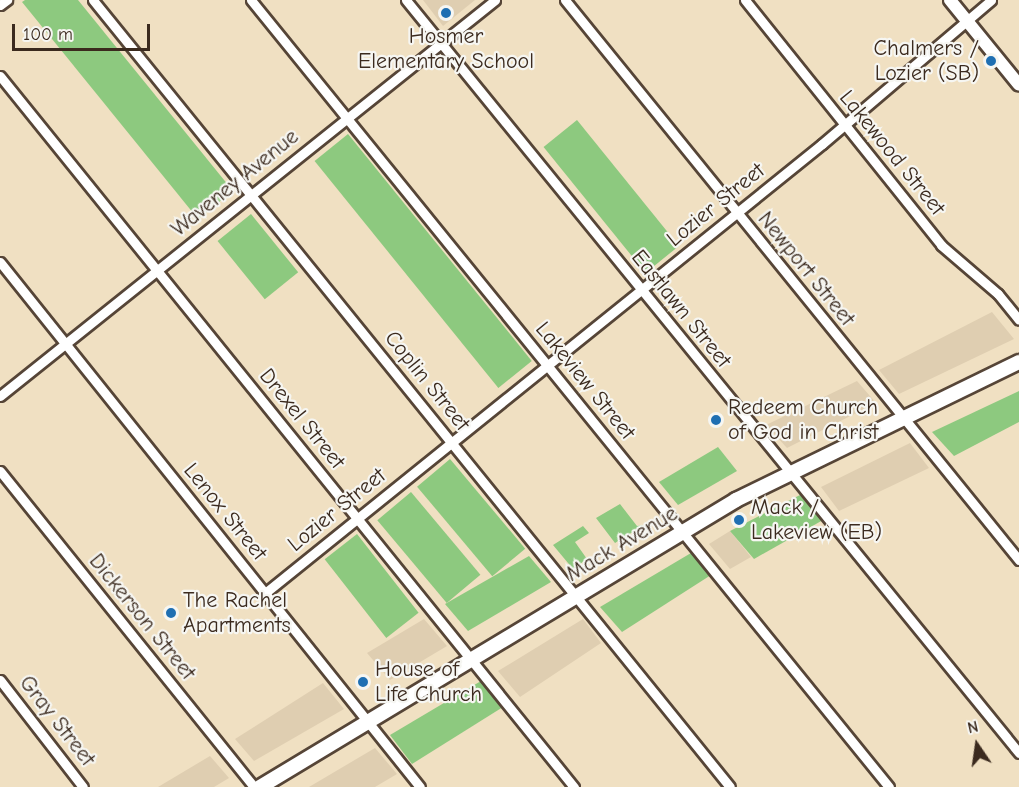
<!DOCTYPE html>
<html>
<head>
<meta charset="utf-8">
<style>
  body { margin:0 }
  #map { position:relative; width:1019px; height:787px; overflow:hidden; background:#f0e0c2; font-family:"Comic Neue",sans-serif }
  div>[style] { position:absolute }
  .built>* { inset:0; background:#dfceb1 }
  .green>* { inset:0; background:#8dc97f; transform-origin:0 0 }
  .roads { filter:drop-shadow(2px 0 #564537) drop-shadow(-2px 0 #564537) drop-shadow(0 2px #564537) drop-shadow(0 -2px #564537) }
  .minor>* { height:9px; margin:-4.5px; padding:0 4.5px; transform-origin:4.5px; border-radius:4.5px; background:#fff }
  .tertiary>* { height:12px; margin:-6px; padding:0 6px; transform-origin:6px; border-radius:6px; background:#fff }
  .secondary>* { height:14px; margin:-7px; padding:0 7px; transform-origin:7px; border-radius:7px; background:#fff }
  .dots>* { width:16px; height:16px; translate:-50% -50%; box-sizing:border-box; border:3px solid #f6f6f2; border-radius:50% }
  span { translate:-50% -50%; white-space:nowrap; text-align:center; line-height:1.15; -webkit-text-stroke:4.5px #f6f6f2; paint-order:stroke }
  .poi-label { font-size:22px; color:#3b2a1e }
  .right { translate:-100% -50%; text-align:right }
  .left { translate:0 -50%; text-align:left }
  .street-label { font-size:22px; color:#3b2a1e }
  .north { position:absolute; left:947px; top:715px; width:60px; height:60px; -webkit-text-stroke:4px #f6f6f2; paint-order:stroke; rotate:347deg; font-size:16px; font-weight:700; line-height:24px; text-align:center; color:#3b2a1e }
  .north::after { content:''; display:block; margin:auto; width:21px; height:27px; background:#3b2a1e; clip-path:polygon(50% 0,100% 100%,50% 72%,0 100%) }
  .scale { position:absolute; left:12px; top:24px; width:138px; height:27px; box-sizing:border-box; border:3px solid #3b2a1e; border-top:0; padding-left:8px; font-size:18px; line-height:21px; white-space:nowrap; color:#3b2a1e; -webkit-text-stroke:4px #f6f6f2; paint-order:stroke }
</style>
</head>
<body>
<div id="map">
  <div class="built">
    <i style="clip-path:polygon(423px 0,475px 0,443px 26px)"></i>
    <i style="clip-path:polygon(992px 312px,1014px 339px,899px 394px,879px 370px)"></i>
    <i style="clip-path:polygon(857px 381px,876px 403px,787px 448px,766px 425px)"></i>
    <i style="clip-path:polygon(910px 443px,929px 468px,839px 511px,821px 487px)"></i>
    <i style="clip-path:polygon(730px 531px,751px 557px,730px 569px,709px 544px)"></i>
    <i style="clip-path:polygon(424px 619px,447px 646px,390px 680px,367px 653px)"></i>
    <i style="clip-path:polygon(583px 619px,601px 643px,520px 697px,498px 671px)"></i>
    <i style="clip-path:polygon(323px 683px,344px 709px,254px 761px,235px 739px)"></i>
    <i style="clip-path:polygon(375px 748px,397px 774px,375px 787px,309px 787px)"></i>
    <i style="clip-path:polygon(210px 756px,229px 778px,214px 787px,158px 787px)"></i>
  </div>
  <div class="green">
    <i style="clip-path:polygon(25px 0,78px 0,233px 191px,198px 219px,22px 2px)"></i>
    <i style="left:577px;top:120px;width:162px;height:43px;rotate:51deg"></i>
    <i style="left:348px;top:134px;width:292px;height:43px;rotate:51deg"></i>
    <i style="left:251px;top:214px;width:75px;height:43px;rotate:51deg"></i>
    <i style="clip-path:polygon(1019px 391px,1019px 422px,954px 456px,932px 432px)"></i>
    <i style="clip-path:polygon(718px 447px,737px 471px,678px 505px,659px 482px)"></i>
    <i style="left:450px;top:459px;width:117px;height:43px;rotate:50deg"></i>
    <i style="left:411px;top:492px;width:108px;height:44px;rotate:50deg"></i>
    <i style="clip-path:polygon(800px 495px,823px 520px,754px 559px,730px 531px)"></i>
    <i style="clip-path:polygon(620px 504px,637px 526px,644px 525px,615px 543px,596px 518px)"></i>
    <i style="clip-path:polygon(583px 526px,589px 533px,575px 542px,587px 559px,573px 569px,553px 545px)"></i>
    <i style="left:357px;top:534px;width:100px;height:41px;rotate:52deg"></i>
    <i style="clip-path:polygon(691px 553px,711px 575px,622px 632px,600px 607px)"></i>
    <i style="clip-path:polygon(529px 556px,551px 582px,468px 631px,445px 604px)"></i>
    <i style="clip-path:polygon(481px 681px,503px 707px,412px 764px,390px 735px)"></i>
  </div>
  <div class="roads">
    <div class="minor">
      <i style="left:93px;top:0;width:1012px;rotate:51.01deg"></i>
      <i style="left:251px;top:0;width:1013px;rotate:50.97deg"></i>
      <i style="left:406px;top:0;width:971px;rotate:50.85deg"></i>
      <i style="left:565px;top:0;width:721px;rotate:50.97deg"></i>
      <i style="left:745px;top:0;width:314px;rotate:51.3deg"></i>
      <i style="left:941px;top:245px;width:75px;rotate:40.7deg"></i>
      <i style="left:998px;top:294px;width:33px;rotate:51deg"></i>
      <i style="left:0;top:5px;width:9px;rotate:-36deg"></i>
      <i style="left:0;top:76px;width:914px;rotate:51.09deg"></i>
      <i style="left:0;top:262px;width:672px;rotate:51.34deg"></i>
      <i style="left:0;top:396px;width:634px;rotate:-38.66deg"></i>
      <i style="left:0;top:471px;width:405px;rotate:51.2deg"></i>
      <i style="left:265px;top:593px;width:715px;rotate:-38.87deg"></i>
      <i style="left:822px;top:144px;width:222px;rotate:-40.4deg"></i>
      <i style="left:0;top:680px;width:135px;rotate:52.2deg"></i>
    </div>
    <div class="tertiary">
      <i style="left:950px;top:0;width:109px;rotate:50.9deg"></i>
    </div>
    <div class="secondary">
      <i style="left:260px;top:787px;width:556px;rotate:-31.09deg"></i>
      <i style="left:736px;top:500px;width:315px;rotate:-26deg"></i>
    </div>
  </div>
  <div class="dots">
    <i style="left:446px;top:13px;background:#1f6fb2"></i>
    <i style="left:991px;top:61px;background:#1f6fb2"></i>
    <i style="left:716px;top:420px;background:#1f6fb2"></i>
    <i style="left:739px;top:520px;background:#1f6fb2"></i>
    <i style="left:171px;top:613px;background:#1f6fb2"></i>
    <i style="left:363px;top:682px;background:#1f6fb2"></i>
  </div>
  <div class="poi-label">
    <span style="left:446px;top:49px">Hosmer<br>Elementary School</span>
    <span class="right" style="left:979px;top:61px">Chalmers /<br>Lozier (SB)</span>
    <span class="left" style="left:728px;top:420px">Redeem Church<br>of God in Christ</span>
    <span class="left" style="left:751px;top:520px">Mack /<br>Lakeview (EB)</span>
    <span class="left" style="left:183px;top:613px">The Rachel<br>Apartments</span>
    <span class="left" style="left:375px;top:682px">House of<br>Life Church</span>
  </div>
  <div class="street-label">
    <span style="left:892px;top:153px;rotate:51deg">Lakewood Street</span>
    <span style="left:235px;top:183px;rotate:-39deg">Waveney Avenue</span>
    <span style="left:716px;top:205px;rotate:-39deg">Lozier Street</span>
    <span style="left:806px;top:269px;rotate:51deg">Newport Street</span>
    <span style="left:681px;top:309px;rotate:51deg">Eastlawn Street</span>
    <span style="left:427px;top:381px;rotate:51deg">Coplin Street</span>
    <span style="left:585px;top:381px;rotate:51deg">Lakeview Street</span>
    <span style="left:302px;top:419px;rotate:51deg">Drexel Street</span>
    <span style="left:337px;top:510px;rotate:-39deg">Lozier Street</span>
    <span style="left:225px;top:512px;rotate:51deg">Lenox Street</span>
    <span style="left:622px;top:544px;rotate:-31deg">Mack Avenue</span>
    <span style="left:142px;top:617px;rotate:51deg">Dickerson Street</span>
    <span style="left:57px;top:721px;rotate:52deg">Gray Street</span>
  </div>
  <div class="north">N</div>
  <div class="scale">100 m</div>
</div>
</body>
</html>
